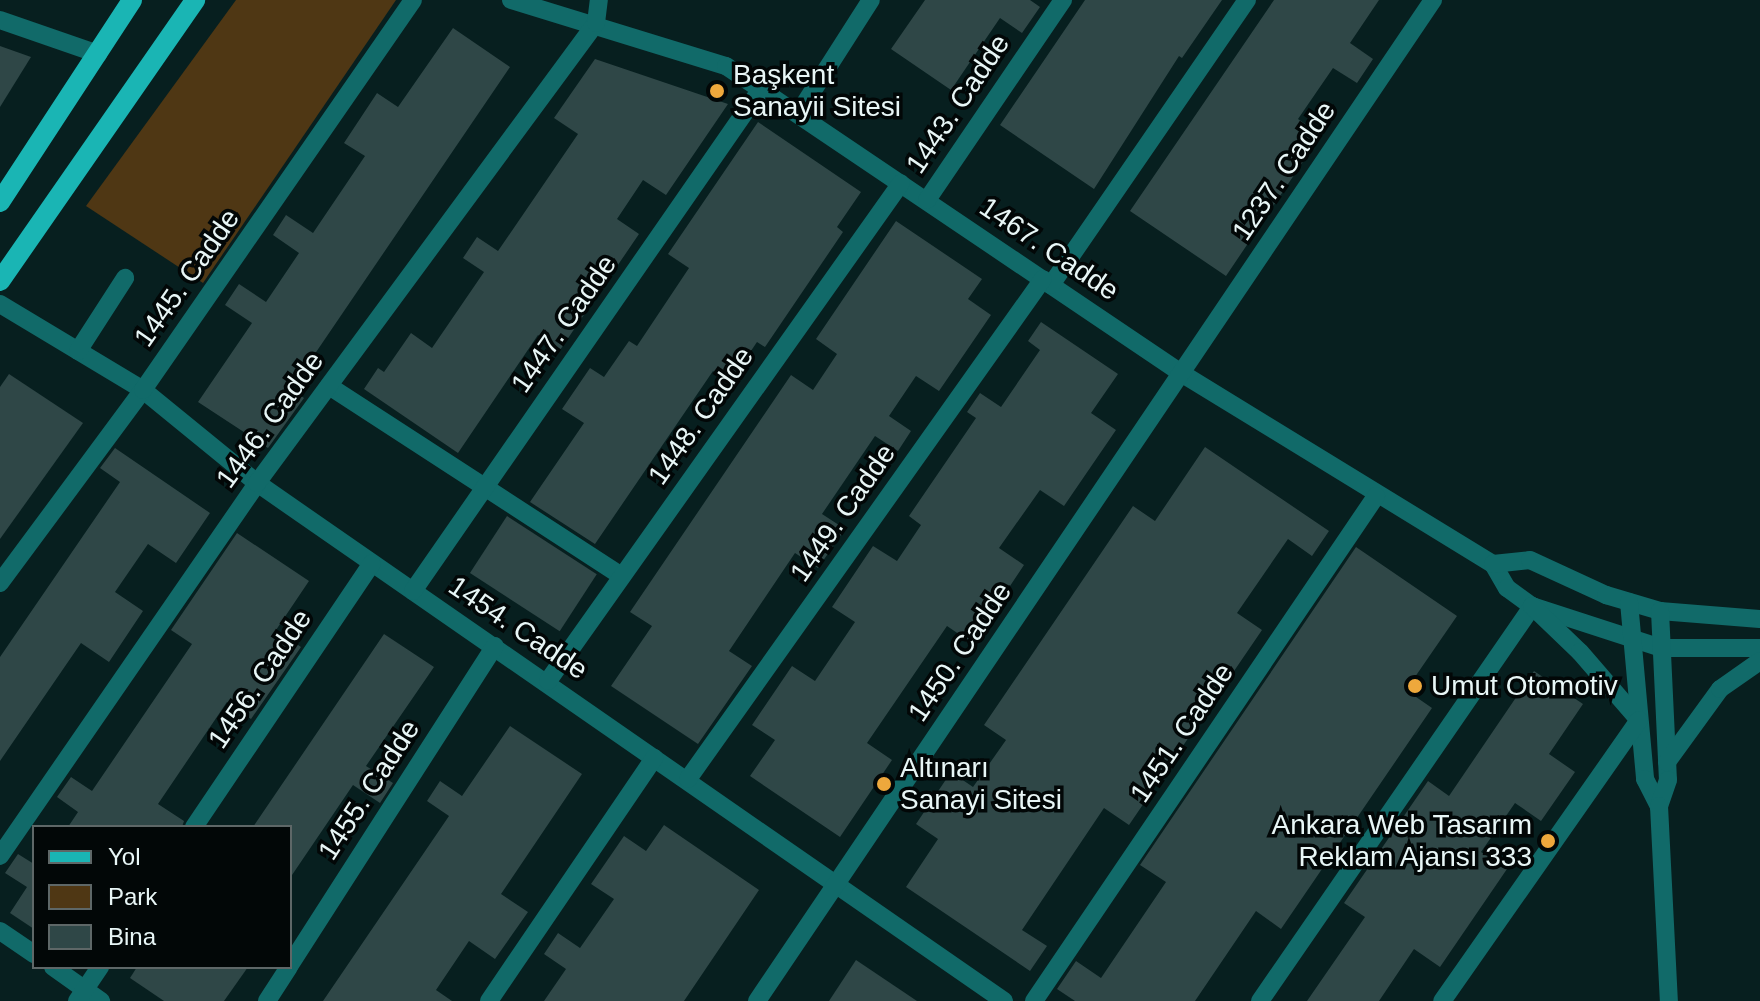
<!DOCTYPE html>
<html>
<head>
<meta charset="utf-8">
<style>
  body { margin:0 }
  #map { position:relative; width:1760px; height:1001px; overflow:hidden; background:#071f1f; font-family:Arial,sans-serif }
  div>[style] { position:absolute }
  .green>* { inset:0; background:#4f3714 }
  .building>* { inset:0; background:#2f4747; transform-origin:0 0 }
  .minor>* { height:18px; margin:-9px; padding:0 9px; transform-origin:9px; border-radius:9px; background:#116a69 }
  .major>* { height:20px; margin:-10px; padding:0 10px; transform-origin:10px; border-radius:10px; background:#1ab5b4 }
  .dots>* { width:22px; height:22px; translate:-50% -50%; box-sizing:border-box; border:4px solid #020707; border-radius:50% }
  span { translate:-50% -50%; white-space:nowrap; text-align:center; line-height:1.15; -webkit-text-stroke:7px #020707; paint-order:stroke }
  .poi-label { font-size:28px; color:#e8f6f6 }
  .left { translate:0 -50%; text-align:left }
  .right { translate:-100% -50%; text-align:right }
  .street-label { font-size:28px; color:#e8f6f6 }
  .legend { position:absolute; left:32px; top:825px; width:260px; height:144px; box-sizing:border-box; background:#020707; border:2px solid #5e6767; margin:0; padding:10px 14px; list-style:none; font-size:24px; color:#e8f6f6 }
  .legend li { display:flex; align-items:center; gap:16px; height:40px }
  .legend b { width:40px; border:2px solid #5e6767 }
</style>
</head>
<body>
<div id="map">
  <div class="green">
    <i style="clip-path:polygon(236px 0,396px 0,203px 283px,86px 206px)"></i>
  </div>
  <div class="building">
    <i style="clip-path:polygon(925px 0,1030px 0,1040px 7px,1022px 33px,1000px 18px,951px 90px,891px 49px)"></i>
    <i style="clip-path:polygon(1085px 0,1222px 0,1182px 58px,1179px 56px,1094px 189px,1000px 125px)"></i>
    <i style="clip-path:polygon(1274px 0,1379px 0,1350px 43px,1373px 59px,1357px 83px,1333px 68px,1298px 119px,1321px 135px,1226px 276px,1130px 211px)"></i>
    <i style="clip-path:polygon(453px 28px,510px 67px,291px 389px,304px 398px,268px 448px,198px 402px,252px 323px,225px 305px,239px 284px,266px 302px,299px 253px,273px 235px,286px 215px,313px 233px,365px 156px,344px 143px,377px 93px,398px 107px)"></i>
    <i style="clip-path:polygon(0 46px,31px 57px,0 107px)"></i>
    <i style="clip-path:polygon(595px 59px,728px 104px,666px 195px,643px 180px,617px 219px,639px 234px,560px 350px,538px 335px,458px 453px,364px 389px,378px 368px,384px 372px,411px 333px,432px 348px,484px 272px,463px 258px,477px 237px,498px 251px,578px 134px,554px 118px)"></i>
    <i style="clip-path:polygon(758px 122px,861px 192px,837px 227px,843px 232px,765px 347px,757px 342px,730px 382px,713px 371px,595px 544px,530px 502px,584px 423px,562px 409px,590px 368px,604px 377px,629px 341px,637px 346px,689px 268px,668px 254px)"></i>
    <i style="clip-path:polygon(896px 221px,982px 279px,968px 299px,991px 315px,939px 391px,916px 376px,889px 416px,911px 431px,898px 451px,875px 436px,822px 514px,845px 529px,818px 568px,795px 553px,729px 651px,752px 666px,698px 744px,611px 686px,652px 626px,630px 612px,791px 375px,813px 390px,837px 354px,816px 339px)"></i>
    <i style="clip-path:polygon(1041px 322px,1118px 374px,1091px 413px,1116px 430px,1064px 506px,1040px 490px,999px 548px,1024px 565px,972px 643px,947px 626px,867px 743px,892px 760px,840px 837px,750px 776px,775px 740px,752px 725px,792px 666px,815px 681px,855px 622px,832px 607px,873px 546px,897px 561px,921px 525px,909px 516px,976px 418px,967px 412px,980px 393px,1001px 407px,1040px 350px,1028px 341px)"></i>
    <i style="clip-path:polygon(9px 374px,83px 423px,0 539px,0 387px)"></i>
    <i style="clip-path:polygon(1205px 447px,1329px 531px,1312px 556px,1288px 539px,1237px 613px,1262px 630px,1129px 825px,1104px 808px,1022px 930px,1047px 946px,1030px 971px,906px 887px,938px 839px,916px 824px,951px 772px,973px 787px,1006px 740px,984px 725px,1133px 506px,1155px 521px)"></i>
    <i style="clip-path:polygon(115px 448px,210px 513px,176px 563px,148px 544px,115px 592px,143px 611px,109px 662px,81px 643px,0 761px,0 657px,120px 482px,100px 468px)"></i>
    <i style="left:507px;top:516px;width:107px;height:68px;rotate:33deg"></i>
    <i style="clip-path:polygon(237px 533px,309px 581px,276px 630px,301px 647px,251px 719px,227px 702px,158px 804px,184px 821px,182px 827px,68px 827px,78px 812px,57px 797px,71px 777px,92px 791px,192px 644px,171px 630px)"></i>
    <i style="clip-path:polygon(1356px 547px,1457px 616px,1406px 690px,1432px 708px,1281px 929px,1256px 911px,1195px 1001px,1075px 1001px,1057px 989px,1076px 961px,1101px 978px,1166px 882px,1140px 865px)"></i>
    <i style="clip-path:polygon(384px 634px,434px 667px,366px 766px,393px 783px,380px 803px,353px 785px,290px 878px,290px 827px,253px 827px)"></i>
    <i style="clip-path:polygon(1534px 671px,1583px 704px,1549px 754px,1575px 772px,1541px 821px,1515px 803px,1481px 852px,1507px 869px,1440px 967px,1414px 949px,1379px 1001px,1307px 1001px,1365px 917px,1344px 903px,1428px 781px,1449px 796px)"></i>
    <i style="clip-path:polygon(510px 726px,582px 774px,501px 894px,528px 912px,495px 959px,469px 941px,436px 990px,452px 1001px,323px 1001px,449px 816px,427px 801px,440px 781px,462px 796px)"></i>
    <i style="clip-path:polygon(664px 825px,759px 890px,684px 1001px,544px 1001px,566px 969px,544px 954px,558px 933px,580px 948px,614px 899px,591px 884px,624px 836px,646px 851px)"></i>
    <i style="clip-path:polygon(18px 854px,34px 864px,34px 929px,10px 913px,27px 887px,5px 873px)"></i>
    <i style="clip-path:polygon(856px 960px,917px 1001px,829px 1001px)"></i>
    <i style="clip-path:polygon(137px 967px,248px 967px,224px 1001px,164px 1001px,130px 978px)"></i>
  </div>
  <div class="minor">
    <i style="left:511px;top:0;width:225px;rotate:17.1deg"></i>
    <i style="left:726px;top:66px;width:549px;rotate:34.01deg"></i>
    <i style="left:1181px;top:373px;width:366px;rotate:31.5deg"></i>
    <i style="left:1493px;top:564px;width:28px;rotate:60deg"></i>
    <i style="left:1507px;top:588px;width:31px;rotate:36deg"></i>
    <i style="left:1532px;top:606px;width:136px;rotate:18deg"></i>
    <i style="left:1661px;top:648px;width:99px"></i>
    <i style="left:0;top:20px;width:104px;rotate:19.1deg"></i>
    <i style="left:798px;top:114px;width:135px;rotate:-57.4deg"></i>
    <i style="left:927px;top:200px;width:242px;rotate:-55.8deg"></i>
    <i style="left:1051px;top:285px;width:346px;rotate:-55.5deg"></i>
    <i style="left:0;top:304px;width:167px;rotate:31deg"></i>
    <i style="left:143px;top:390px;width:147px;rotate:39.2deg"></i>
    <i style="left:257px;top:483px;width:909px;rotate:34.74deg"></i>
    <i style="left:78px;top:351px;width:87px;rotate:-57.2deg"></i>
    <i style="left:329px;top:386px;width:349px;rotate:33deg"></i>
    <i style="left:1493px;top:564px;width:37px;rotate:-6deg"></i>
    <i style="left:1530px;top:560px;width:84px;rotate:24.7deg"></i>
    <i style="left:1606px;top:595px;width:56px;rotate:16.5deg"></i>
    <i style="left:1660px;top:611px;width:100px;rotate:4.6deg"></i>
    <i style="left:0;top:583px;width:240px;rotate:-53.5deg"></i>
    <i style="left:143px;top:390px;width:474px;rotate:-55.3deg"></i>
    <i style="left:413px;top:591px;width:611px;rotate:-55.27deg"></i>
    <i style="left:1629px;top:602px;width:178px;rotate:84.8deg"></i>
    <i style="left:1645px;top:779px;width:30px;rotate:63deg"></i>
    <i style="left:1660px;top:611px;width:169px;rotate:87.3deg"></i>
    <i style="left:1668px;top:780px;width:28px;rotate:109deg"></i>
    <i style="left:1659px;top:806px;width:195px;rotate:87.1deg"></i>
    <i style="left:548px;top:681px;width:610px;rotate:-54.67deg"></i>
    <i style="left:1667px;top:762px;width:90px;rotate:-54deg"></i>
    <i style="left:1720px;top:689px;width:49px;rotate:-35deg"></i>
    <i style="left:688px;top:779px;width:613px;rotate:-54.63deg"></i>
    <i style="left:194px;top:827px;width:318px;rotate:-56deg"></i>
    <i style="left:0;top:856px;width:453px;rotate:-55.4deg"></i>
    <i style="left:257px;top:483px;width:571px;rotate:-53.61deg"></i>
    <i style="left:596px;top:23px;width:23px;rotate:-83deg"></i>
    <i style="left:0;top:931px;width:41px;rotate:34.1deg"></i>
    <i style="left:290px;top:965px;width:379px;rotate:-57.3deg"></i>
    <i style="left:53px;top:967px;width:59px;rotate:35.3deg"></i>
    <i style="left:77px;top:1001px;width:41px;rotate:-55.9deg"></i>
    <i style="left:267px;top:1001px;width:40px;rotate:-57.1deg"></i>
    <i style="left:489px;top:1001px;width:294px;rotate:-55.8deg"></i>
    <i style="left:757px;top:1001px;width:1208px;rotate:-55.97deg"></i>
    <i style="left:1034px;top:1001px;width:610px;rotate:-55.89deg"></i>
    <i style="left:1260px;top:1001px;width:480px;rotate:-55.4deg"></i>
    <i style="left:1532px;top:606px;width:66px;rotate:43.8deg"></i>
    <i style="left:1580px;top:652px;width:90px;rotate:49.1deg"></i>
    <i style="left:1639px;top:720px;width:343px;rotate:125deg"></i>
  </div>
  <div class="major">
    <i style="left:0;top:202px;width:241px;rotate:-56.8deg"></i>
    <i style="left:0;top:281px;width:342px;rotate:-55.2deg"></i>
  </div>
  <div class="dots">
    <i style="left:717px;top:91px;background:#eea83c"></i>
    <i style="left:1415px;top:686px;background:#eea83c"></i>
    <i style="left:884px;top:784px;background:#eea83c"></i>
    <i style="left:1548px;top:841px;background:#eea83c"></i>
  </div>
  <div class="poi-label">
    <span class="left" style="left:733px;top:91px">Başkent<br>Sanayii Sitesi</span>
    <span class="left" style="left:1431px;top:686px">Umut Otomotiv</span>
    <span class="left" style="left:900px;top:784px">Altınarı<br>Sanayi Sitesi</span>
    <span class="right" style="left:1532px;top:841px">Ankara Web Tasarım<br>Reklam Ajansı 333</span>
  </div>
  <div class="street-label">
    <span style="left:958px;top:104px;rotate:-56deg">1443. Cadde</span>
    <span style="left:1284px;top:171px;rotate:-56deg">1237. Cadde</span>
    <span style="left:1049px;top:249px;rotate:34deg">1467. Cadde</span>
    <span style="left:187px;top:278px;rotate:-55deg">1445. Cadde</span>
    <span style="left:564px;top:324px;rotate:-55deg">1447. Cadde</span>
    <span style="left:701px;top:416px;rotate:-55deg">1448. Cadde</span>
    <span style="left:270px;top:420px;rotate:-54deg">1446. Cadde</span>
    <span style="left:843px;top:513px;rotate:-55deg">1449. Cadde</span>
    <span style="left:518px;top:628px;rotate:34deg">1454. Cadde</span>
    <span style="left:960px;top:652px;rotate:-56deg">1450. Cadde</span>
    <span style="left:260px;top:679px;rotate:-56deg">1456. Cadde</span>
    <span style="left:1182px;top:733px;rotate:-56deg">1451. Cadde</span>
    <span style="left:369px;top:790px;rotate:-57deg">1455. Cadde</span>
  </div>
  <ul class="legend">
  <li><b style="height:10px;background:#1ab5b4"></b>Yol</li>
  <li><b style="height:22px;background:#4f3714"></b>Park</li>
  <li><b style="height:22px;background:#2f4747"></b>Bina</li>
  </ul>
</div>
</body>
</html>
